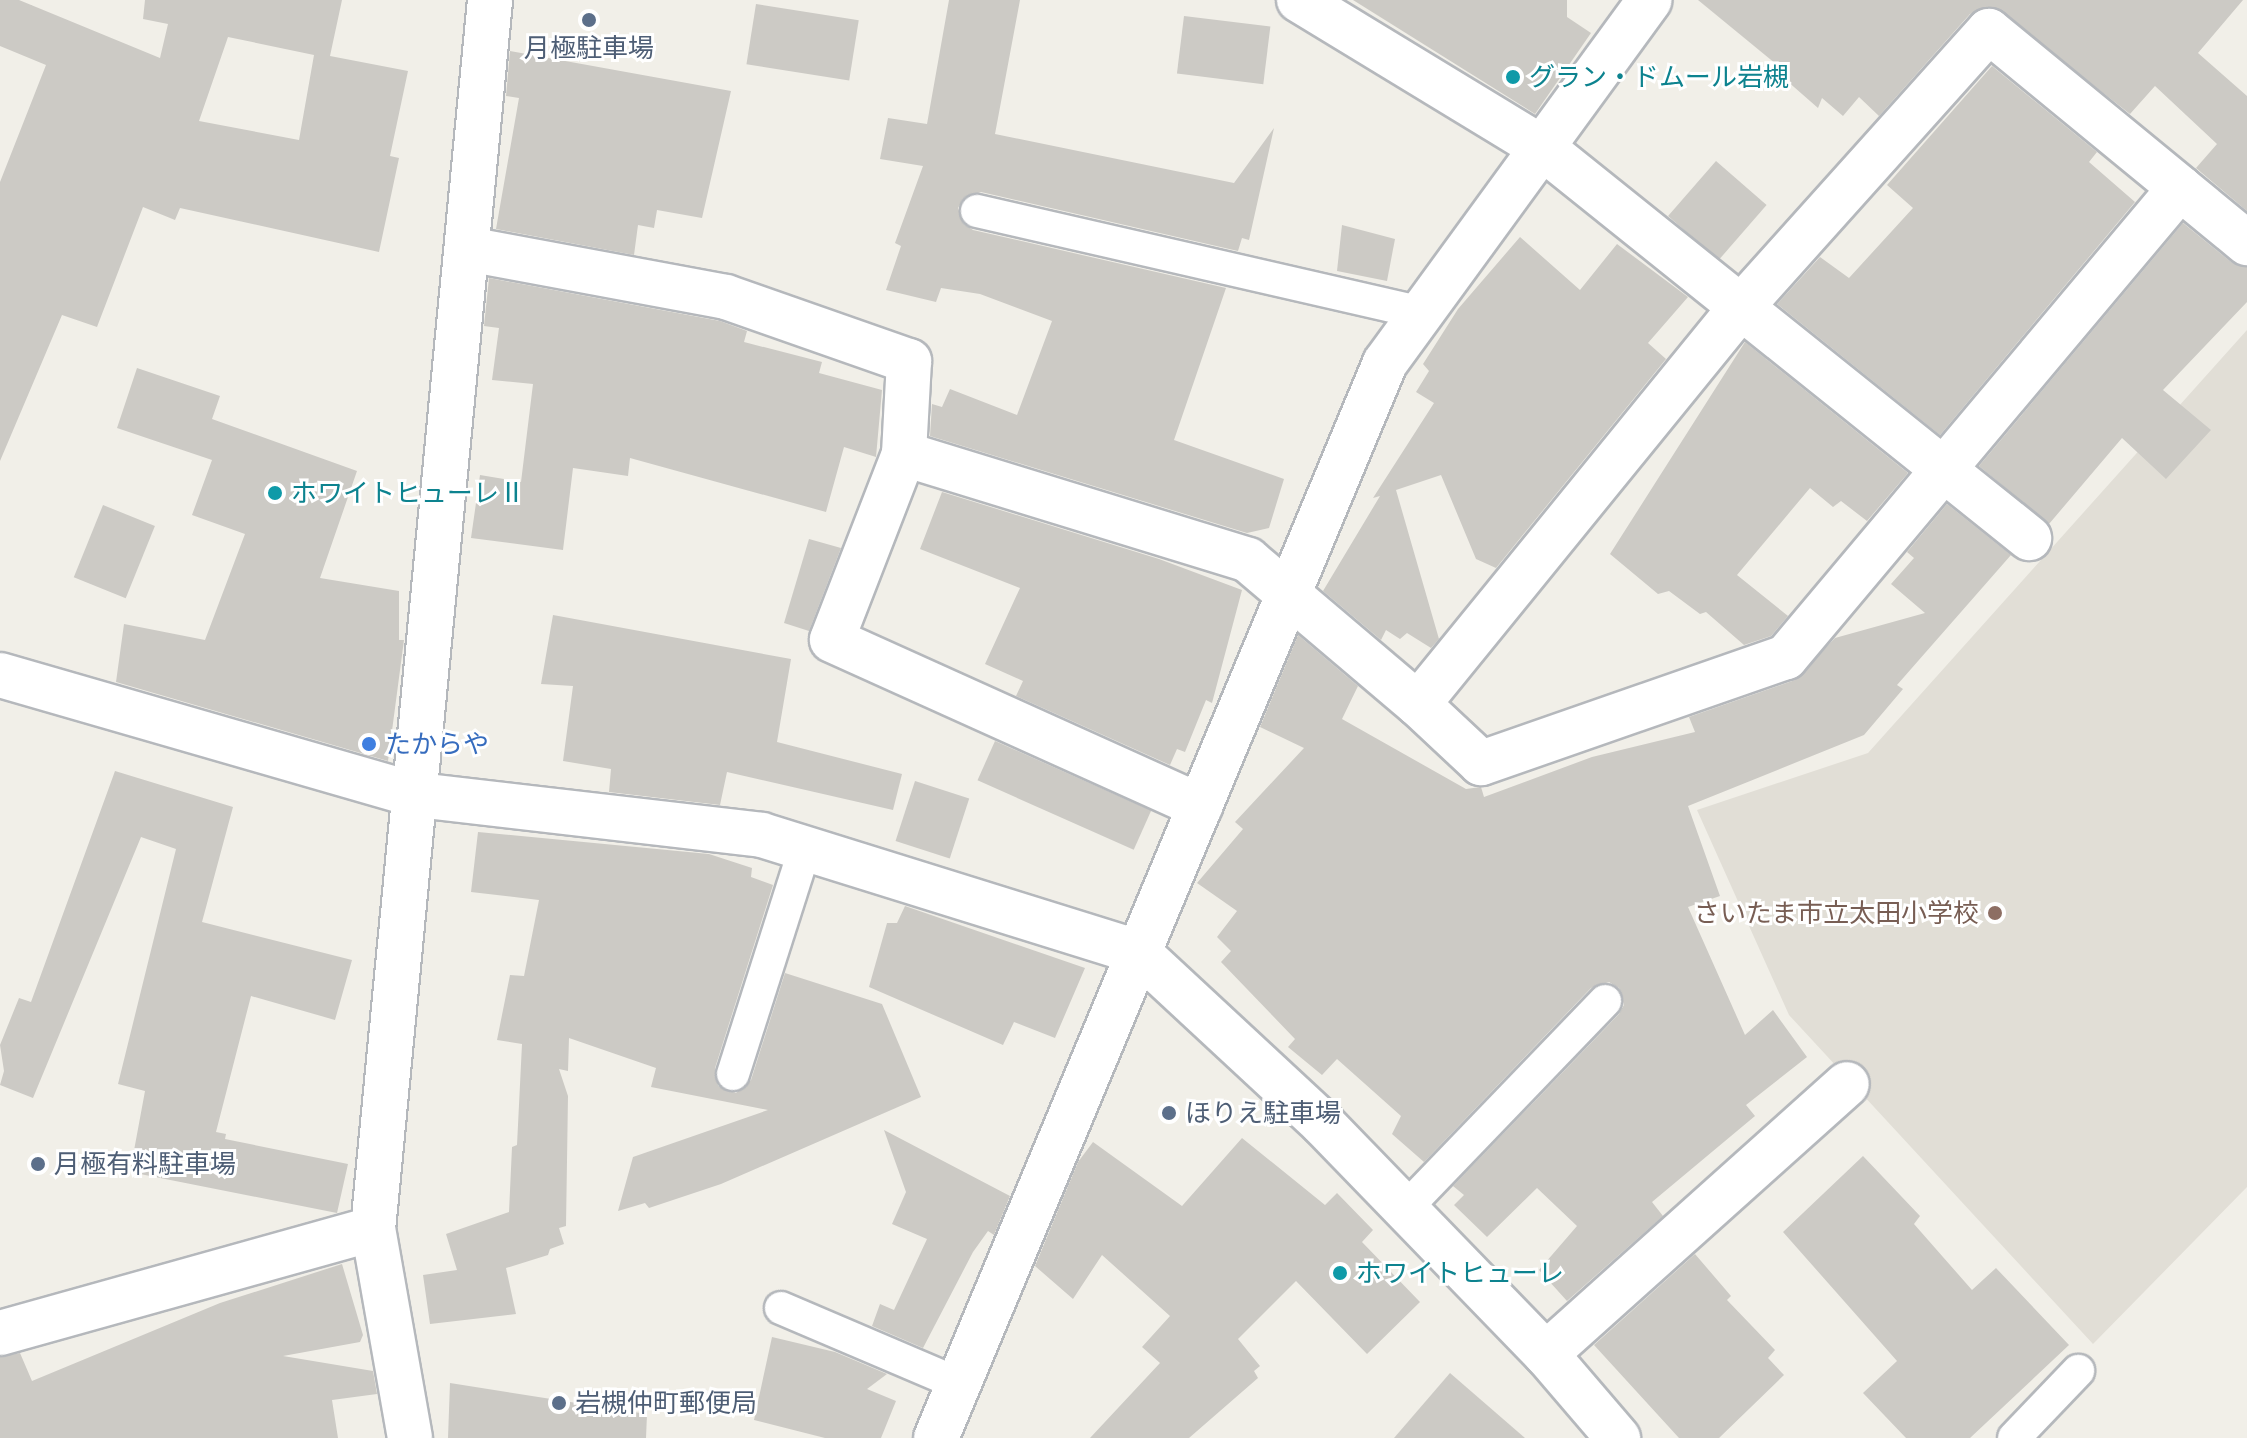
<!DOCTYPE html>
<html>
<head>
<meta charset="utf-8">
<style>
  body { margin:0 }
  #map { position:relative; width:2247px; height:1438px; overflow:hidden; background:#f1efe8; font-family:Quicksand,"Noto Sans JP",sans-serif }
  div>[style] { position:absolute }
  .education>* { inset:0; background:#e1ded6 }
  .building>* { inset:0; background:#cccac5; transform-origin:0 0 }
  .roads { filter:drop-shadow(2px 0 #b5b8bc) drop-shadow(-2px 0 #b5b8bc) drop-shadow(0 2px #b5b8bc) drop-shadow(0 -2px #b5b8bc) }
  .lane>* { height:32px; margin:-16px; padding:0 16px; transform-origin:16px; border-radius:16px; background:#fff }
  .street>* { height:44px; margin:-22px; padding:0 22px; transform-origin:22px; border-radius:22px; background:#fff }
  .dots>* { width:22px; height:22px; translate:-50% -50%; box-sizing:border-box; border:4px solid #fff; border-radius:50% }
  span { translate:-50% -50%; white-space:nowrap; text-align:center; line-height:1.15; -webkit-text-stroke:6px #fff; paint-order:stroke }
  .service-label { font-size:26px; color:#4e5e75 }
  .left { translate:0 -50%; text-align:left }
  .culture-label { font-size:26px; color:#0d838f }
  .shop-label { font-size:26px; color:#366cbe }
  .education-label { font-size:26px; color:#785e54 }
  .right { translate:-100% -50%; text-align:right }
</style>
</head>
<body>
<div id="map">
  <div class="education">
    <i style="clip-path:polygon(2247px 330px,2247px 1187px,2093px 1344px,1789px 1015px,1697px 810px,1868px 753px)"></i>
  </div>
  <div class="building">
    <i style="clip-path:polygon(evenodd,0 0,19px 0,160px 58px,168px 24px,143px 19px,145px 0,342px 0,330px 56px,408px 71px,390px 156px,399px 158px,379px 252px,180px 208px,175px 220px,143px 207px,97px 327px,62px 315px,0 461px,0 182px,46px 65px,0 46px,0 0,228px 37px,314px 55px,299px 140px,199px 121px,228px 37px)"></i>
    <i style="clip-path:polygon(949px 0,1020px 0,995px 134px,1234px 183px,1274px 128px,1249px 240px,1242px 238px,1238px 251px,981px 192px,964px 198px,958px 208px,964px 224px,973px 230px,1226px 288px,1174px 440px,1284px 479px,1269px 528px,1247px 533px,930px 436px,932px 404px,942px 407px,950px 389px,1017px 415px,1052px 321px,980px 294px,941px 288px,936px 302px,886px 290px,901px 246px,895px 243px,923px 166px,880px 159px,888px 118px,927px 124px)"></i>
    <i style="clip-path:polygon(1353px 0,1567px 0,1567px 17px,1591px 33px,1535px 114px)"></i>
    <i style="clip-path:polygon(1698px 0,2243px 0,2198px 53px,2247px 96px,2247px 211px,2196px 168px,2217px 144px,2155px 86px,2130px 114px,1994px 7px,1970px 14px,1879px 116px,1859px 97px,1843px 116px,1822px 98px,1818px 108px,1770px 66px,1776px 64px)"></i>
    <i style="left:756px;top:4px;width:104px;height:61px;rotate:9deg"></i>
    <i style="left:1184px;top:16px;width:87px;height:58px;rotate:7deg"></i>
    <i style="clip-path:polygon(510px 51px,731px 91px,702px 218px,657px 210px,654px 228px,638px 225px,634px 255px,496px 229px,519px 98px,506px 96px)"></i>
    <i style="clip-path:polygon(1992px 66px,2097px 152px,2089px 162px,2135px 202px,1940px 435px,1777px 304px,1820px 257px,1849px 278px,1913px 208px,1887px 185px)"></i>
    <i style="left:1716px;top:161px;width:67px;height:73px;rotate:41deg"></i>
    <i style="clip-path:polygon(2183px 223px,2231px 262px,2247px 267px,2247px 302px,2163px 390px,2211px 430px,2166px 479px,2122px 438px,2049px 524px,1979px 466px)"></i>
    <i style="clip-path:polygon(1342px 225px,1395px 239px,1387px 281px,1337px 271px)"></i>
    <i style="clip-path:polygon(1520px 237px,1580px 290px,1617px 244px,1688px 297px,1648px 343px,1666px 359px,1496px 568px,1476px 559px,1441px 475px,1396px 490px,1439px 639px,1431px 648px,1407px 633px,1400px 639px,1386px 630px,1381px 640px,1323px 591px,1380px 496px,1373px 498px,1434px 403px,1416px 392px,1429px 371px,1423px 364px,1458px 309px)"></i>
    <i style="clip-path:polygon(489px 278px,720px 321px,747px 331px,744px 342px,822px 362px,819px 373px,882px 390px,876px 457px,844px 447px,826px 512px,630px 458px,628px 476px,573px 468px,563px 550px,471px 538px,480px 475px,521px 482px,533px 384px,492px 380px,499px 328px,484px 326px)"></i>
    <i style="clip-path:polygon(1745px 342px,1908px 473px,1867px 521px,1841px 501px,1833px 507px,1810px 488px,1737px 575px,1788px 616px,1771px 636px,1744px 645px,1706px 612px,1700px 614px,1669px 591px,1658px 594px,1610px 554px)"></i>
    <i style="clip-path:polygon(137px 368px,220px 396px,212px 419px,357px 471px,320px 578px,399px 591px,399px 640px,404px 640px,388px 761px,116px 682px,124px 624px,205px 640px,245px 534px,192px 515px,212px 460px,117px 428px)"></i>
    <i style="clip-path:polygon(942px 492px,1159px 559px,1242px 590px,1212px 703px,1206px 700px,1185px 752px,1177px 749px,1170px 765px,1016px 696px,1023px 681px,985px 664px,1020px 588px,920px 549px)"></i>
    <i style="clip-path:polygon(1947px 504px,2011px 555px,1897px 685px,1903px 689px,1864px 735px,1688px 806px,1720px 896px,1688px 907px,1745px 1035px,1773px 1010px,1807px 1057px,1746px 1105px,1755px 1116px,1652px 1202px,1663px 1216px,1567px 1301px,1539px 1270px,1577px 1226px,1537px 1188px,1487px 1237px,1454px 1205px,1464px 1195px,1453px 1186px,1619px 1014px,1624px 1005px,1619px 988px,1609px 982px,1591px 988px,1424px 1162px,1392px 1134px,1401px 1116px,1337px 1059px,1322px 1075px,1288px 1047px,1295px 1039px,1221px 962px,1231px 951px,1217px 937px,1237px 911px,1197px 883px,1243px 829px,1235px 822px,1304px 748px,1260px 727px,1298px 635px,1358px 686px,1342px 719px,1466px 789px,1481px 787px,1484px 797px,1592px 757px,1695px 732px,1689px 717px,1795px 680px,1835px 638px,1925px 613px,1891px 584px,1914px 558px,1907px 552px)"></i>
    <i style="left:103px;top:505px;width:56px;height:78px;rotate:22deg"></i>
    <i style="clip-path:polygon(809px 539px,841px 548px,809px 631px,784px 623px)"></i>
    <i style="clip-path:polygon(553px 615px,791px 659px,777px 742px,902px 774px,893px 810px,727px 772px,720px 805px,609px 792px,611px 769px,563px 761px,573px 686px,541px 684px)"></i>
    <i style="left:995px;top:741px;width:171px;height:43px;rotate:24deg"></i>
    <i style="clip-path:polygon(115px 771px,233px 807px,202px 922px,352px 960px,335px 1020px,251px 996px,216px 1132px,226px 1134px,225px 1139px,348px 1164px,337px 1213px,130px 1172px,145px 1091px,118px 1084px,176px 849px,141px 837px,33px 1098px,0 1085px,4px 1071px,0 1045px,19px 998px,31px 1002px)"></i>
    <i style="left:915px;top:781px;width:57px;height:63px;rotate:18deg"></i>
    <i style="clip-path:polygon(478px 832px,709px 854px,752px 868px,751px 877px,773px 885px,715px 1068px,718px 1086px,736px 1093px,751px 1080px,785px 973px,882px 1004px,921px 1097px,721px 1184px,649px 1208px,645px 1203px,618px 1211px,633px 1157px,768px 1110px,651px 1087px,656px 1068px,569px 1038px,568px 1071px,559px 1069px,568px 1096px,566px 1226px,559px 1228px,564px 1244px,550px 1249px,548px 1255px,506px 1268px,516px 1314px,430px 1324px,423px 1275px,457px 1270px,446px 1234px,509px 1212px,512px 1147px,517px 1145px,522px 1044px,497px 1040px,510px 975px,524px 976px,539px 900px,471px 892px)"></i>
    <i style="clip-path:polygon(905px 906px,1085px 968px,1055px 1038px,1014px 1022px,1003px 1045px,869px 987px,887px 923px,897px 923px)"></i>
    <i style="clip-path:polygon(884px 1130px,1010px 1196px,994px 1235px,988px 1231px,973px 1252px,923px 1348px,872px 1326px,880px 1304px,894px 1310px,927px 1239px,892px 1224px,906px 1192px)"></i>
    <i style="clip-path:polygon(1242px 1138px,1325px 1205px,1337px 1193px,1373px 1230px,1362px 1242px,1420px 1302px,1367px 1354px,1296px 1281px,1238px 1339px,1260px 1366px,1254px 1371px,1258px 1378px,1189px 1438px,1090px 1438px,1160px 1363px,1142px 1347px,1170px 1316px,1102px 1255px,1073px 1299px,1035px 1266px,1078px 1162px,1093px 1142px,1182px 1206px)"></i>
    <i style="clip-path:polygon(1863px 1156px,1920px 1216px,1914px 1224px,1972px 1290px,1996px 1268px,2069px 1345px,1970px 1438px,1906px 1438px,1863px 1393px,1897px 1361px,1783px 1232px)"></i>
    <i style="clip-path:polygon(1695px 1254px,1731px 1296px,1727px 1300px,1775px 1350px,1768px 1358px,1784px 1375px,1719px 1438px,1679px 1438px,1594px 1345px)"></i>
    <i style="clip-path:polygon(342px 1264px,363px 1335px,360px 1342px,283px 1356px,373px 1371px,377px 1394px,332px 1400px,338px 1438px,0 1438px,0 1357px,20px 1353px,32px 1381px,220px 1303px)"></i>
    <i style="clip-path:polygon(772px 1337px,835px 1352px,887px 1374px,867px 1389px,896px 1401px,881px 1438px,825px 1438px,754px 1420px)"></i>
    <i style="clip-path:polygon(1450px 1373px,1525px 1438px,1394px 1438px)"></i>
    <i style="clip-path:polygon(450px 1383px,647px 1414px,646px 1438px,448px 1438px)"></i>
  </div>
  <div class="roads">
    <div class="lane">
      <i style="left:977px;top:211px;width:457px;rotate:12.9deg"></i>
      <i style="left:733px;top:1074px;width:237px;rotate:-72.3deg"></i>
      <i style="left:1404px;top:1210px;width:290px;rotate:-46.1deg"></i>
      <i style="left:781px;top:1308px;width:194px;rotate:23.1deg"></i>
      <i style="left:2014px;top:1438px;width:93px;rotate:-46.3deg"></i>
    </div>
    <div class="street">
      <i style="left:1299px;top:0;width:287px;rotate:31.3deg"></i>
      <i style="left:1544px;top:149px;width:622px;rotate:38.73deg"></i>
      <i style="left:2180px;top:188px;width:613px;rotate:130.03deg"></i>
      <i style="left:1786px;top:657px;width:323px;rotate:160.8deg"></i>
      <i style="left:1481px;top:763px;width:86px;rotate:-136.9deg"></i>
      <i style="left:1418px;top:704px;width:512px;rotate:-50.87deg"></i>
      <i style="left:1741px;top:307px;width:371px;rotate:-48.1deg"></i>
      <i style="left:1989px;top:31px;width:247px;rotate:39.4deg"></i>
      <i style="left:2180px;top:188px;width:87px;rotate:39.4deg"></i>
      <i style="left:467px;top:249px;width:263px;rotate:10.5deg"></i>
      <i style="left:726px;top:297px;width:194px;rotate:19.3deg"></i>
      <i style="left:909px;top:361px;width:93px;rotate:93.1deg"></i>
      <i style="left:904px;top:454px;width:199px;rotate:111.2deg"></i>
      <i style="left:832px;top:640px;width:404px;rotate:24.3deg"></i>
      <i style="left:904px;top:454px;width:360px;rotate:17.1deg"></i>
      <i style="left:1248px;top:560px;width:223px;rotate:40.3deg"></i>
      <i style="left:0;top:675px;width:434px;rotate:16.1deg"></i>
      <i style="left:417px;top:795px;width:347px;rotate:6.6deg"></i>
      <i style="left:762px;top:835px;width:394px;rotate:17.3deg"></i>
      <i style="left:1138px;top:952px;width:253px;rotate:42.9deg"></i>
      <i style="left:1323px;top:1124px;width:320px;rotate:45.9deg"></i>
      <i style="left:1546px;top:1354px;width:111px;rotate:49.4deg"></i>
      <i style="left:0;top:1333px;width:387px;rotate:-15.6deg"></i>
      <i style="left:1546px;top:1354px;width:404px;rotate:-41.9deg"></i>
      <i style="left:410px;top:1438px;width:212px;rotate:-100deg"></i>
      <i style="left:373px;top:1229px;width:1235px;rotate:-84.56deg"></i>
      <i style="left:936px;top:1438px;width:1165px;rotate:-67.33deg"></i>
      <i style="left:1385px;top:363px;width:449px;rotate:-53.9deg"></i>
    </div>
  </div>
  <div class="dots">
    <i style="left:589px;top:20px;background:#5c6f8a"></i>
    <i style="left:1513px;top:77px;background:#0f9aa8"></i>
    <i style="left:275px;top:493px;background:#0f9aa8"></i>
    <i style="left:369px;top:744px;background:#3f7fe0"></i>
    <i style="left:1995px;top:913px;background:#8d6e63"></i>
    <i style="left:1169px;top:1113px;background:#5c6f8a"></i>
    <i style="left:38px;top:1164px;background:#5c6f8a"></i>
    <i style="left:1340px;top:1273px;background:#0f9aa8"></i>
    <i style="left:559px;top:1403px;background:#5c6f8a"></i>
  </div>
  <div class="service-label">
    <span style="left:589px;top:48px">月極駐車場</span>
    <span class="left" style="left:1185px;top:1113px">ほりえ駐車場</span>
    <span class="left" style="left:54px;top:1164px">月極有料駐車場</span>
    <span class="left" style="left:575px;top:1403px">岩槻仲町郵便局</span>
  </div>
  <div class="culture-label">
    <span class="left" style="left:1529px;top:77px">グラン・ドムール岩槻</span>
    <span class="left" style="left:291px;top:493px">ホワイトヒューレⅡ</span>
    <span class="left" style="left:1356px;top:1273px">ホワイトヒューレ</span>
  </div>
  <div class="shop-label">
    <span class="left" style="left:385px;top:744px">たからや</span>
  </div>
  <div class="education-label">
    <span class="right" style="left:1979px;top:913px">さいたま市立太田小学校</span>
  </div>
</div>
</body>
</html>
